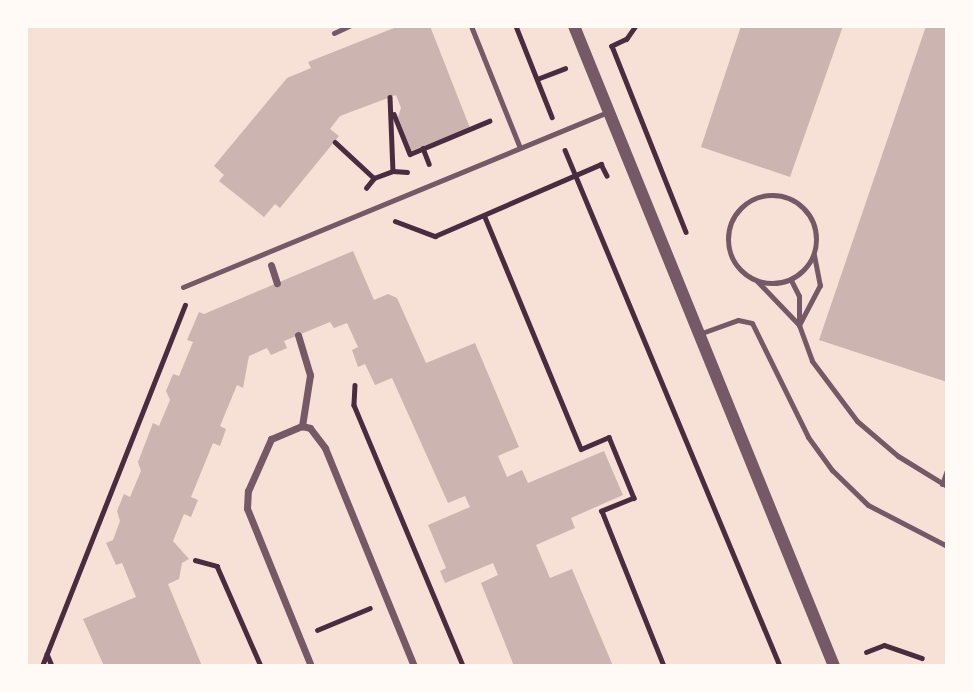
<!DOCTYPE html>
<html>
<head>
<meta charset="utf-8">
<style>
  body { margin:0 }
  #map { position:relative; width:973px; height:692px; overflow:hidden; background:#f7e1d7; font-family:"Golos Text",sans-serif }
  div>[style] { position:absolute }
  .building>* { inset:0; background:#ccb4b1 }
  .path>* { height:4.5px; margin:-2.25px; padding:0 2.25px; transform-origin:2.25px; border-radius:2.25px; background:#4a2c40 }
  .service>* { height:5px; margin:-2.5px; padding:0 2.5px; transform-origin:2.5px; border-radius:2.5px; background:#755966 }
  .service>.ring { margin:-2.5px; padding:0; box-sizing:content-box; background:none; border:5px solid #755966; border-radius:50% }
  .minor>* { height:7px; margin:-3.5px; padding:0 3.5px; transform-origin:3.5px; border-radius:3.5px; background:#755966 }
  .tertiary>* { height:12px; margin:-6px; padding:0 6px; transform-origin:6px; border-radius:6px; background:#755966 }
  span { translate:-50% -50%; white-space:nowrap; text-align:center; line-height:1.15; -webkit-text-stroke:6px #fffaf5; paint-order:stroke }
  .frame { position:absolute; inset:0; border:28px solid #fffaf5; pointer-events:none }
</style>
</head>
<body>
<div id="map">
  <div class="building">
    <i style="clip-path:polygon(399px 26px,430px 26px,470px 128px,411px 151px,398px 117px,401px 108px,396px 95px,340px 116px,330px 129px,339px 136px,280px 208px,275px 204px,264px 217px,219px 181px,224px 175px,214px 166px,287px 78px,311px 68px,308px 62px)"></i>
    <i style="clip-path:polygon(741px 26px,843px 26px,790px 177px,701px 147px)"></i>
    <i style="clip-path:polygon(926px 26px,947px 26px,947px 382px,819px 340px)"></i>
    <i style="clip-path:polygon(353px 251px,374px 300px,388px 294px,397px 298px,426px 363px,475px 343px,519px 447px,498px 456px,507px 477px,522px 470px,528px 483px,604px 451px,623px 495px,571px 518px,575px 528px,536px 545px,550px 578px,572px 569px,613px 666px,514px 666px,481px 583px,498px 575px,493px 563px,445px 583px,440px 571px,446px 568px,428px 525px,470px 507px,465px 496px,448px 503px,392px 378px,375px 385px,365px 364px,358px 367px,352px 350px,358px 347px,347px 323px,334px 328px,330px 322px,284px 341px,287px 348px,271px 355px,267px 348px,249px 356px,243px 388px,237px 385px,220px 426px,226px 429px,220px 446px,213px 443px,191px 497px,198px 500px,191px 517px,184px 514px,173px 541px,189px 559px,182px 563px,179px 579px,168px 584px,202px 666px,104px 666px,83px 619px,136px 597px,122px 563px,116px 565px,106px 543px,113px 540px,120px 521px,117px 511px,124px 494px,130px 497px,141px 471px,138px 462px,153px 423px,159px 426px,170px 400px,166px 391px,173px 374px,179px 376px,193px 342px,187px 340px,199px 312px,204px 314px)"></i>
  </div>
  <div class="path">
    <i style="left:516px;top:26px;width:98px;rotate:68.4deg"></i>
    <i style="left:636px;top:26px;width:16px;rotate:125deg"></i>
    <i style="left:627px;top:39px;width:17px;rotate:155deg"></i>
    <i style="left:612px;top:46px;width:200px;rotate:68.3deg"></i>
    <i style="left:537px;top:79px;width:30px;rotate:-21deg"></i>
    <i style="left:390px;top:97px;width:74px;rotate:87.7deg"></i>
    <i style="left:394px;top:114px;width:43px;rotate:68.2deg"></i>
    <i style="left:410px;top:154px;width:86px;rotate:-22.7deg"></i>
    <i style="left:335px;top:142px;width:53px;rotate:42.7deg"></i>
    <i style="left:423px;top:148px;width:17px;rotate:69deg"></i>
    <i style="left:565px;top:150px;width:559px;rotate:67.38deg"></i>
    <i style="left:366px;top:188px;width:13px;rotate:-51deg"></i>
    <i style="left:374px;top:178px;width:20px;rotate:-20deg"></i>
    <i style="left:393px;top:171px;width:14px;rotate:4deg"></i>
    <i style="left:485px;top:217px;width:251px;rotate:67.5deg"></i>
    <i style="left:581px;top:449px;width:30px;rotate:-23deg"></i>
    <i style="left:609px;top:437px;width:66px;rotate:67.7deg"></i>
    <i style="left:634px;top:498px;width:35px;rotate:158deg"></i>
    <i style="left:602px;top:511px;width:167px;rotate:68.2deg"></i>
    <i style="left:395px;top:221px;width:43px;rotate:20.6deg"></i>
    <i style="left:435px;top:236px;width:181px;rotate:-23.4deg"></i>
    <i style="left:601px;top:164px;width:13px;rotate:63deg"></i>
    <i style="left:355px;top:385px;width:20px;rotate:93deg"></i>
    <i style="left:354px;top:405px;width:283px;rotate:67.3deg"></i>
    <i style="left:195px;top:560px;width:23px;rotate:15deg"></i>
    <i style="left:217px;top:566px;width:109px;rotate:66.3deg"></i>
    <i style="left:317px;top:630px;width:57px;rotate:-22.5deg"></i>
    <i style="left:866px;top:652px;width:19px;rotate:-21deg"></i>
    <i style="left:884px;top:645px;width:40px;rotate:18.9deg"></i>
    <i style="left:47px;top:654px;width:13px;rotate:67deg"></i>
    <i style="left:42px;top:666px;width:388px;rotate:-68.4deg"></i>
  </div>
  <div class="service">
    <i style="left:471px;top:26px;width:131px;rotate:68.1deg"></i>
    <i style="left:334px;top:33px;width:17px;rotate:-25deg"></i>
    <i class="ring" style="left:728px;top:195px;width:83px;height:83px"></i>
    <i style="left:814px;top:255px;width:31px;rotate:79deg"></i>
    <i style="left:820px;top:285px;width:45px;rotate:117.7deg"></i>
    <i style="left:799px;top:325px;width:38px;rotate:70deg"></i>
    <i style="left:812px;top:361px;width:75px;rotate:53.1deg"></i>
    <i style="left:857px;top:421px;width:54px;rotate:40.5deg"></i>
    <i style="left:898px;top:456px;width:57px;rotate:31.5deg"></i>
    <i style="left:757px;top:281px;width:61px;rotate:46.3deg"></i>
    <i style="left:799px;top:325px;width:29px;rotate:-90deg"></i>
    <i style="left:799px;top:296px;width:18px;rotate:-117deg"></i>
    <i style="left:183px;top:287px;width:459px;rotate:-22.4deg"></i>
    <i style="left:699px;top:334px;width:41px;rotate:-19.7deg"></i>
    <i style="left:738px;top:320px;width:14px;rotate:12deg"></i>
    <i style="left:752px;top:323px;width:127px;rotate:63.8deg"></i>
    <i style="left:808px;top:437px;width:41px;rotate:54deg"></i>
    <i style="left:832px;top:470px;width:50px;rotate:44.2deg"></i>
    <i style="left:868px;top:505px;width:89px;rotate:27.4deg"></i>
    <i style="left:942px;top:484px;width:15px;rotate:-70deg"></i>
  </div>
  <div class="minor">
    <i style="left:271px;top:265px;width:19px;rotate:72deg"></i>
    <i style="left:298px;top:335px;width:42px;rotate:73.3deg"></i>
    <i style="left:310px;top:375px;width:52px;rotate:98.9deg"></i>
    <i style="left:311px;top:666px;width:170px;rotate:-112.1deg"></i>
    <i style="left:247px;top:508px;width:17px;rotate:-87deg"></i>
    <i style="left:248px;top:491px;width:57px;rotate:-66.1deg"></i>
    <i style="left:271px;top:439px;width:34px;rotate:-23deg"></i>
    <i style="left:302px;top:426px;width:8px;rotate:14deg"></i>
    <i style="left:310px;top:428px;width:25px;rotate:53deg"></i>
    <i style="left:325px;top:448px;width:235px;rotate:67.8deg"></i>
  </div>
  <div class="tertiary">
    <i style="left:574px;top:26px;width:691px;rotate:67.89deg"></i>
  </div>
  <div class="frame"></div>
</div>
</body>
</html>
